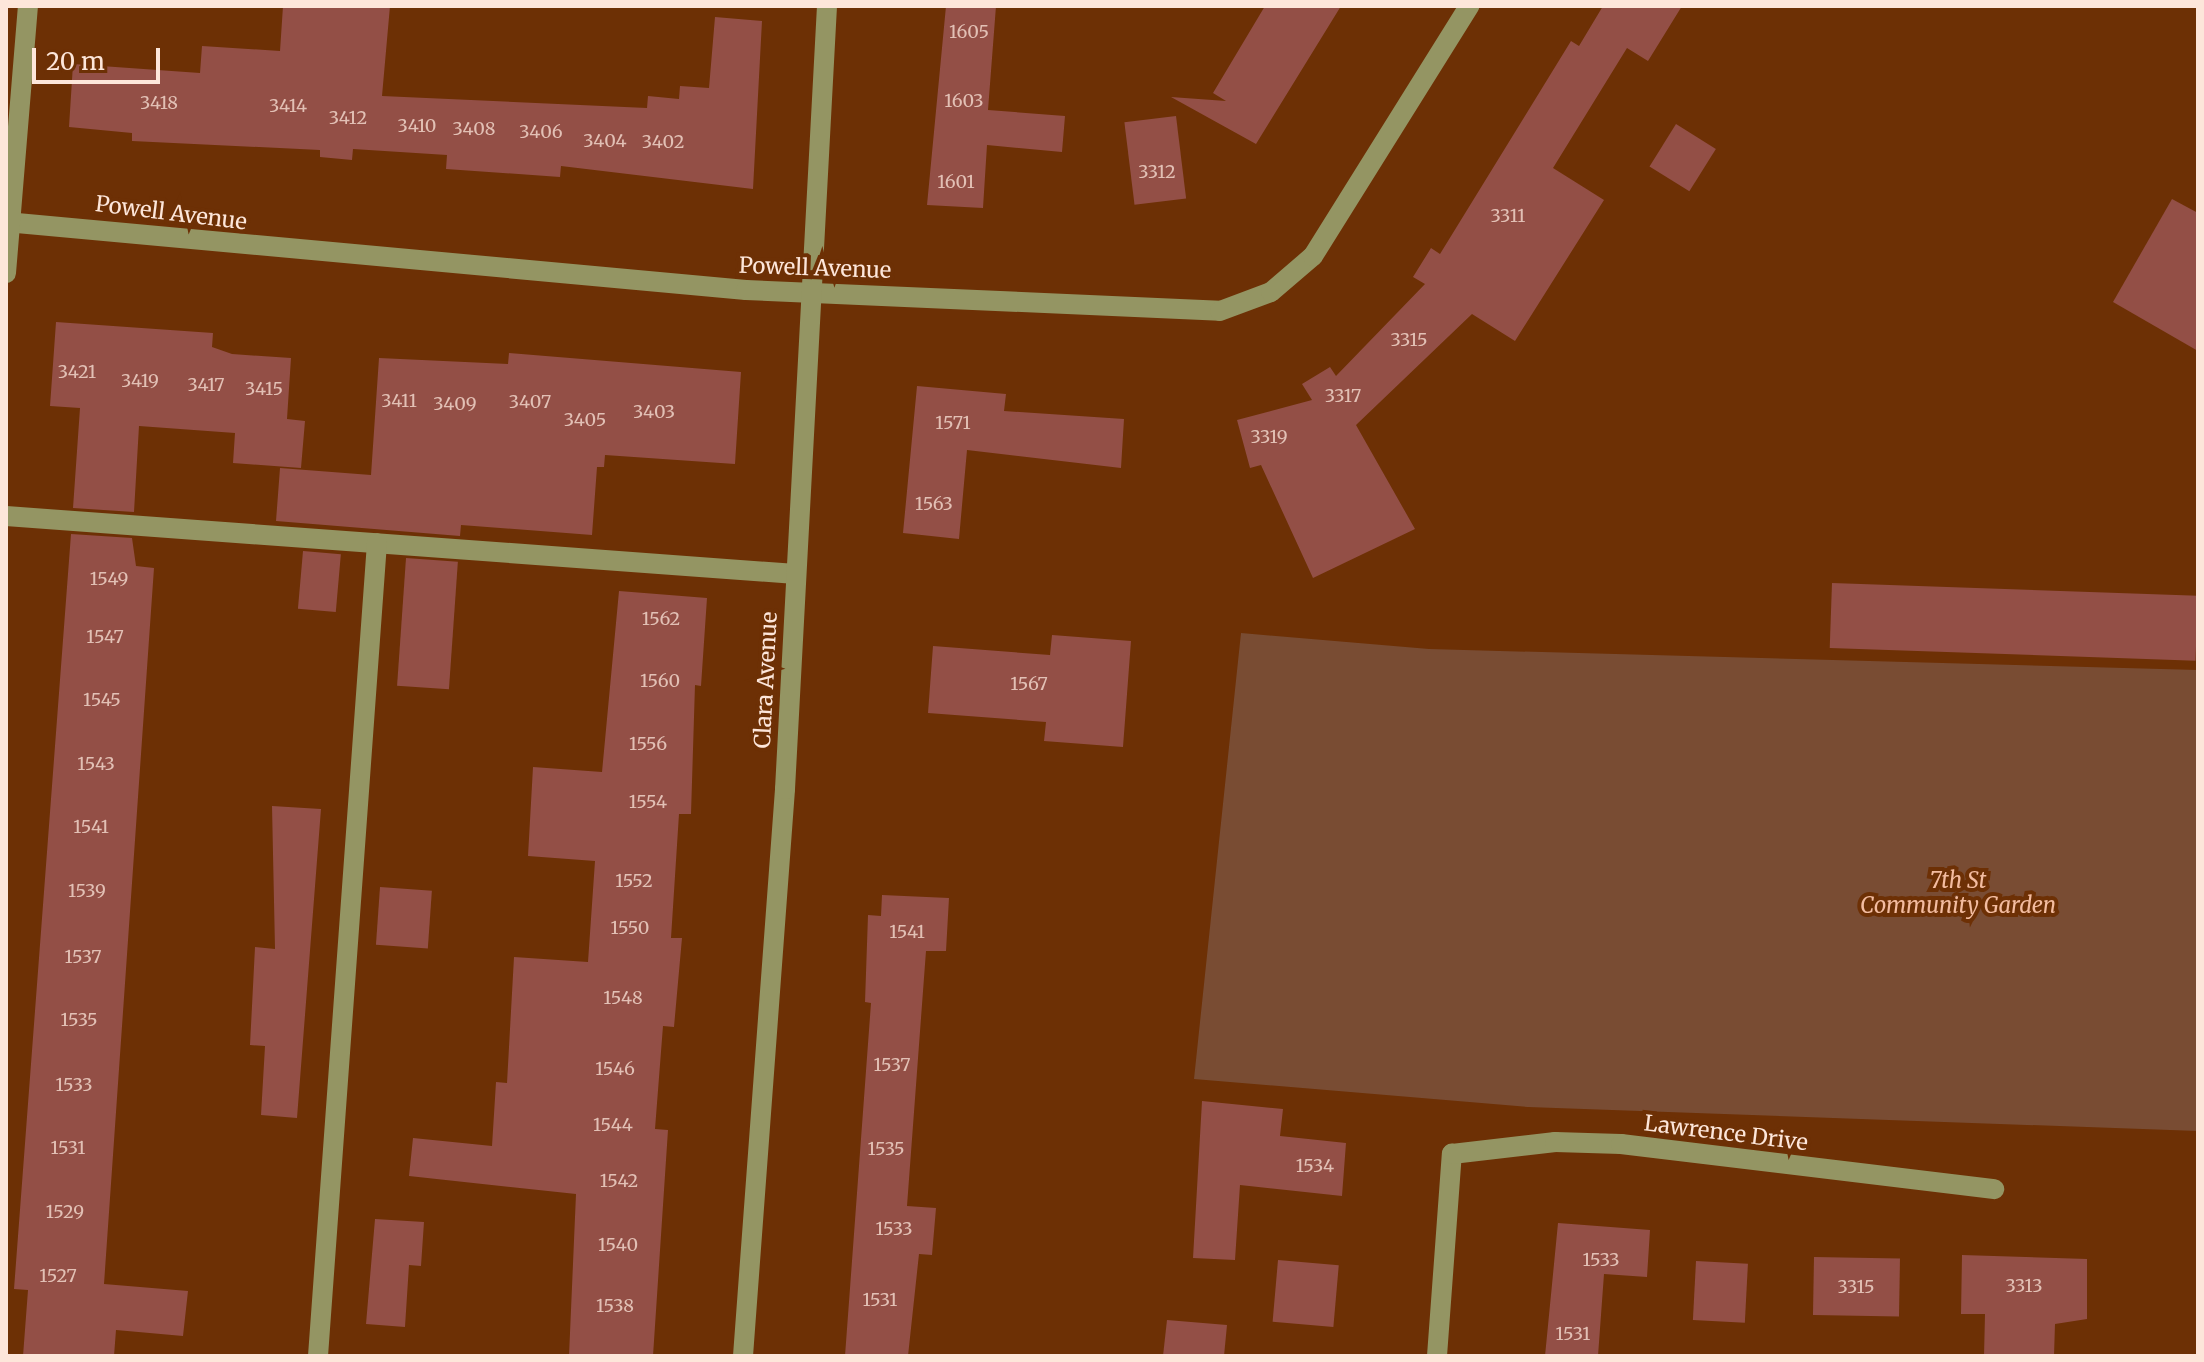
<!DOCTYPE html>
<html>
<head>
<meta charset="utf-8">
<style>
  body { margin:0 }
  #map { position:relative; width:2204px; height:1362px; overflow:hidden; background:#6d3005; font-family:Merriweather,serif }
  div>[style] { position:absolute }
  .green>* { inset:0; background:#794c33 }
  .building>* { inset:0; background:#934f46; transform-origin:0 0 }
  .minor>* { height:20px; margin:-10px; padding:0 10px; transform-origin:10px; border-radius:10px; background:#949563 }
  span { translate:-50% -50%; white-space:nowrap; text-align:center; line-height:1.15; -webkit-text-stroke:8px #6d3005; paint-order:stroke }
  .number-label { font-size:18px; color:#e2c0b5 }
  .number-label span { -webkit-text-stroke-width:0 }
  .street-label { font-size:22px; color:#fde6da }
  .park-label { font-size:22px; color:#f3bca0; font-style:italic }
  .frame { position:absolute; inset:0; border:8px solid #fde6da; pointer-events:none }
  .scale { position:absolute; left:32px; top:48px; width:128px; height:36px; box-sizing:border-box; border:4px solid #fde6da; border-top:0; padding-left:10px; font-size:24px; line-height:28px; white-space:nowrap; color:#fde6da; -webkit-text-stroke:6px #6d3005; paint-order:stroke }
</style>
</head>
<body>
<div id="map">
  <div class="green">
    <i style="clip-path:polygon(1241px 633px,1429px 649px,2198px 670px,2198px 1131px,1528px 1107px,1194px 1079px)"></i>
  </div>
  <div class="building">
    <i style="clip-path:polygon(283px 6px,390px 6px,382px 96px,647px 108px,648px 96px,679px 99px,680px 86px,709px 88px,715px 17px,762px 21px,753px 189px,561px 166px,560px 177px,446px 169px,447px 155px,353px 149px,352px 160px,320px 157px,320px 150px,132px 141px,132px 133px,69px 127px,73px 64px,200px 73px,202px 46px,280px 51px)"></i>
    <i style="clip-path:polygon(946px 6px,996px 6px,988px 110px,1065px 116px,1062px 152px,987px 145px,983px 208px,927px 205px)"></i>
    <i style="clip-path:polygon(1265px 6px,1341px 6px,1256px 144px,1171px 97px,1226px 101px,1213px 93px)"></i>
    <i style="clip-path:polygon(1603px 6px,1682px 6px,1648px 61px,1627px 48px,1553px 168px,1604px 200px,1515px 341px,1472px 314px,1356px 425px,1415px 529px,1313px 578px,1261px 465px,1250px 468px,1237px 420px,1312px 400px,1302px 384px,1330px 367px,1336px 376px,1425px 284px,1413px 277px,1431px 248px,1440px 254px,1571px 41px,1579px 46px)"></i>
    <i style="left:1176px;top:116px;width:83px;height:52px;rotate:83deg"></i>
    <i style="left:1676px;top:124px;width:47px;height:50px;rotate:32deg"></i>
    <i style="clip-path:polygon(2172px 199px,2198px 213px,2198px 351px,2113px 302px)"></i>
    <i style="clip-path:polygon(56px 322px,213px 333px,212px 347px,232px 354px,291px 358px,287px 419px,305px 421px,301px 468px,233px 463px,235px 433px,139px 426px,134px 512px,73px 508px,80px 408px,50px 406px)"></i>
    <i style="clip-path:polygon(509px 353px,741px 372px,735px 464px,605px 455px,604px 467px,597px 467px,592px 535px,461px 525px,460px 536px,276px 521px,280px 468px,371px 475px,379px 358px,508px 364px)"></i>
    <i style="clip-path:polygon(917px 386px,1006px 394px,1004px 411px,1124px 419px,1121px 468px,967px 450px,959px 539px,903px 533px)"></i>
    <i style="clip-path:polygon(71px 534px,132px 538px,136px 566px,154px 568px,104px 1284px,188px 1291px,183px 1336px,116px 1330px,114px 1356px,23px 1356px,28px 1290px,14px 1289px)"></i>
    <i style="left:303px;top:551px;width:38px;height:58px;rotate:5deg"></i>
    <i style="left:406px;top:558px;width:52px;height:128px;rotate:4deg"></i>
    <i style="left:1832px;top:583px;width:366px;height:65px;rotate:2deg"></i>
    <i style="clip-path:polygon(619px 591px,707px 598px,701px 686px,695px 685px,691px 814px,679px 814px,671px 938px,682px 938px,674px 1027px,663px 1026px,655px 1129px,668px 1130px,653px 1356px,569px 1356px,576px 1194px,409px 1176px,413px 1138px,492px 1146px,496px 1082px,507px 1083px,514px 957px,588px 962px,595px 861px,528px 856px,533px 767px,602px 772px)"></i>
    <i style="clip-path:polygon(1052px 635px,1131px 641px,1123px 747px,1044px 741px,1046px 722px,928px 713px,933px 646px,1050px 655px)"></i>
    <i style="clip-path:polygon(272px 806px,321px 809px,297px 1118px,261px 1115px,265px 1046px,250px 1045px,255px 947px,275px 949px)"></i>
    <i style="left:380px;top:887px;width:52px;height:58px;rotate:4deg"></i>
    <i style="clip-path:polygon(882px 895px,949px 898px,946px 951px,926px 951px,907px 1206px,936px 1208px,932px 1255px,919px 1254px,908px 1356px,845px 1356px,871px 1003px,865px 1002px,868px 915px,881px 916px)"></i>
    <i style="clip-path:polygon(1202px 1101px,1283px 1109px,1280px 1136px,1346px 1143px,1342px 1196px,1240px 1185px,1235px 1260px,1193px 1258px)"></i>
    <i style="clip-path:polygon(375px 1219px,424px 1222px,421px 1266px,409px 1265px,405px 1327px,366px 1324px)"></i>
    <i style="clip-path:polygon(1558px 1223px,1650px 1230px,1647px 1277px,1604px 1274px,1598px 1356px,1545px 1356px)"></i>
    <i style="clip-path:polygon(1962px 1255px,2087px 1259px,2087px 1319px,2055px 1324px,2054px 1356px,1984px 1356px,1985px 1314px,1961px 1314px)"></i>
    <i style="left:1814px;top:1257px;width:86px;height:58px;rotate:1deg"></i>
    <i style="left:1278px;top:1260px;width:61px;height:62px;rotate:5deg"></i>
    <i style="left:1696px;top:1261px;width:52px;height:59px;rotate:3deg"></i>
    <i style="clip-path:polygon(1167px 1320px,1227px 1325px,1224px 1356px,1163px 1356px)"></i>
  </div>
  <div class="minor">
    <i style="left:6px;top:222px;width:743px;rotate:5.25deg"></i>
    <i style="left:746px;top:290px;width:474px;rotate:2.5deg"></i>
    <i style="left:1220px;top:311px;width:54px;rotate:-20.4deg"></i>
    <i style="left:1271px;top:292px;width:55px;rotate:-40.6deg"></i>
    <i style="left:1313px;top:256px;width:295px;rotate:-58deg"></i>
    <i style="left:6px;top:273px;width:268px;rotate:-85.3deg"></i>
    <i style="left:6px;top:516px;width:792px;rotate:4.2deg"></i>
    <i style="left:318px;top:1356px;width:815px;rotate:-85.85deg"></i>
    <i style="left:743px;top:1356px;width:569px;rotate:-85.76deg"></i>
    <i style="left:785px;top:789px;width:784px;rotate:-86.93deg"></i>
    <i style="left:1437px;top:1356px;width:203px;rotate:-85.8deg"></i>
    <i style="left:1452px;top:1154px;width:104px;rotate:-6.6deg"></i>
    <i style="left:1555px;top:1142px;width:66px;rotate:1.7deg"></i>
    <i style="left:1621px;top:1144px;width:376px;rotate:6.9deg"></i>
  </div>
  <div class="number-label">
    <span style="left:969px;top:32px">1605</span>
    <span style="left:964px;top:101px">1603</span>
    <span style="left:159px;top:103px">3418</span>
    <span style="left:288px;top:106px">3414</span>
    <span style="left:348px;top:118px">3412</span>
    <span style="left:417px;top:126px">3410</span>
    <span style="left:474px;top:129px">3408</span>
    <span style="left:541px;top:132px">3406</span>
    <span style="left:605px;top:141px">3404</span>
    <span style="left:663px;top:142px">3402</span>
    <span style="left:1157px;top:172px">3312</span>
    <span style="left:956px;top:182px">1601</span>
    <span style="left:1508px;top:216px">3311</span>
    <span style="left:1409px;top:340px">3315</span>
    <span style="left:77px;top:372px">3421</span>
    <span style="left:140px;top:381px">3419</span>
    <span style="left:206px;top:385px">3417</span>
    <span style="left:264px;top:389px">3415</span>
    <span style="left:1343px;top:396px">3317</span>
    <span style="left:399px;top:401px">3411</span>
    <span style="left:530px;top:402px">3407</span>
    <span style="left:455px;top:404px">3409</span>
    <span style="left:654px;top:412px">3403</span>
    <span style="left:585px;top:420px">3405</span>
    <span style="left:953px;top:423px">1571</span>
    <span style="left:1269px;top:437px">3319</span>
    <span style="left:934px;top:504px">1563</span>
    <span style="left:109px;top:579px">1549</span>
    <span style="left:661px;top:619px">1562</span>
    <span style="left:105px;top:637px">1547</span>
    <span style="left:660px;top:681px">1560</span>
    <span style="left:1029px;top:684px">1567</span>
    <span style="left:102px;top:700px">1545</span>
    <span style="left:648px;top:744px">1556</span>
    <span style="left:96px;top:764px">1543</span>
    <span style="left:648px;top:802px">1554</span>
    <span style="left:91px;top:827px">1541</span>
    <span style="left:634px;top:881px">1552</span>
    <span style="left:87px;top:891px">1539</span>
    <span style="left:630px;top:928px">1550</span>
    <span style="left:907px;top:932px">1541</span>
    <span style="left:83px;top:957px">1537</span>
    <span style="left:623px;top:998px">1548</span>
    <span style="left:79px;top:1020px">1535</span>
    <span style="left:892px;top:1065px">1537</span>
    <span style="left:615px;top:1069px">1546</span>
    <span style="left:74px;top:1085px">1533</span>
    <span style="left:613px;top:1125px">1544</span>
    <span style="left:68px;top:1148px">1531</span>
    <span style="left:886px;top:1149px">1535</span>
    <span style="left:1315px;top:1166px">1534</span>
    <span style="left:619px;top:1181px">1542</span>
    <span style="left:65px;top:1212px">1529</span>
    <span style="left:894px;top:1229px">1533</span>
    <span style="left:618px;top:1245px">1540</span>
    <span style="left:1601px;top:1260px">1533</span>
    <span style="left:58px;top:1276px">1527</span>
    <span style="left:2024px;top:1286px">3313</span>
    <span style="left:1856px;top:1287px">3315</span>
    <span style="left:880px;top:1300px">1531</span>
    <span style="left:615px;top:1306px">1538</span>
    <span style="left:1573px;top:1334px">1531</span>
  </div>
  <div class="street-label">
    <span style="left:171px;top:213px;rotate:7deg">Powell Avenue</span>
    <span style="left:815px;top:268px;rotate:2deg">Powell Avenue</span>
    <span style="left:766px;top:680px;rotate:-87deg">Clara Avenue</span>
    <span style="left:1726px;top:1133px;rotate:7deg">Lawrence Drive</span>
  </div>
  <div class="park-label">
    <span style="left:1958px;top:893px">7th St<br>Community Garden</span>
  </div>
  <div class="frame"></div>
  <div class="scale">20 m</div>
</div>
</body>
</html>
